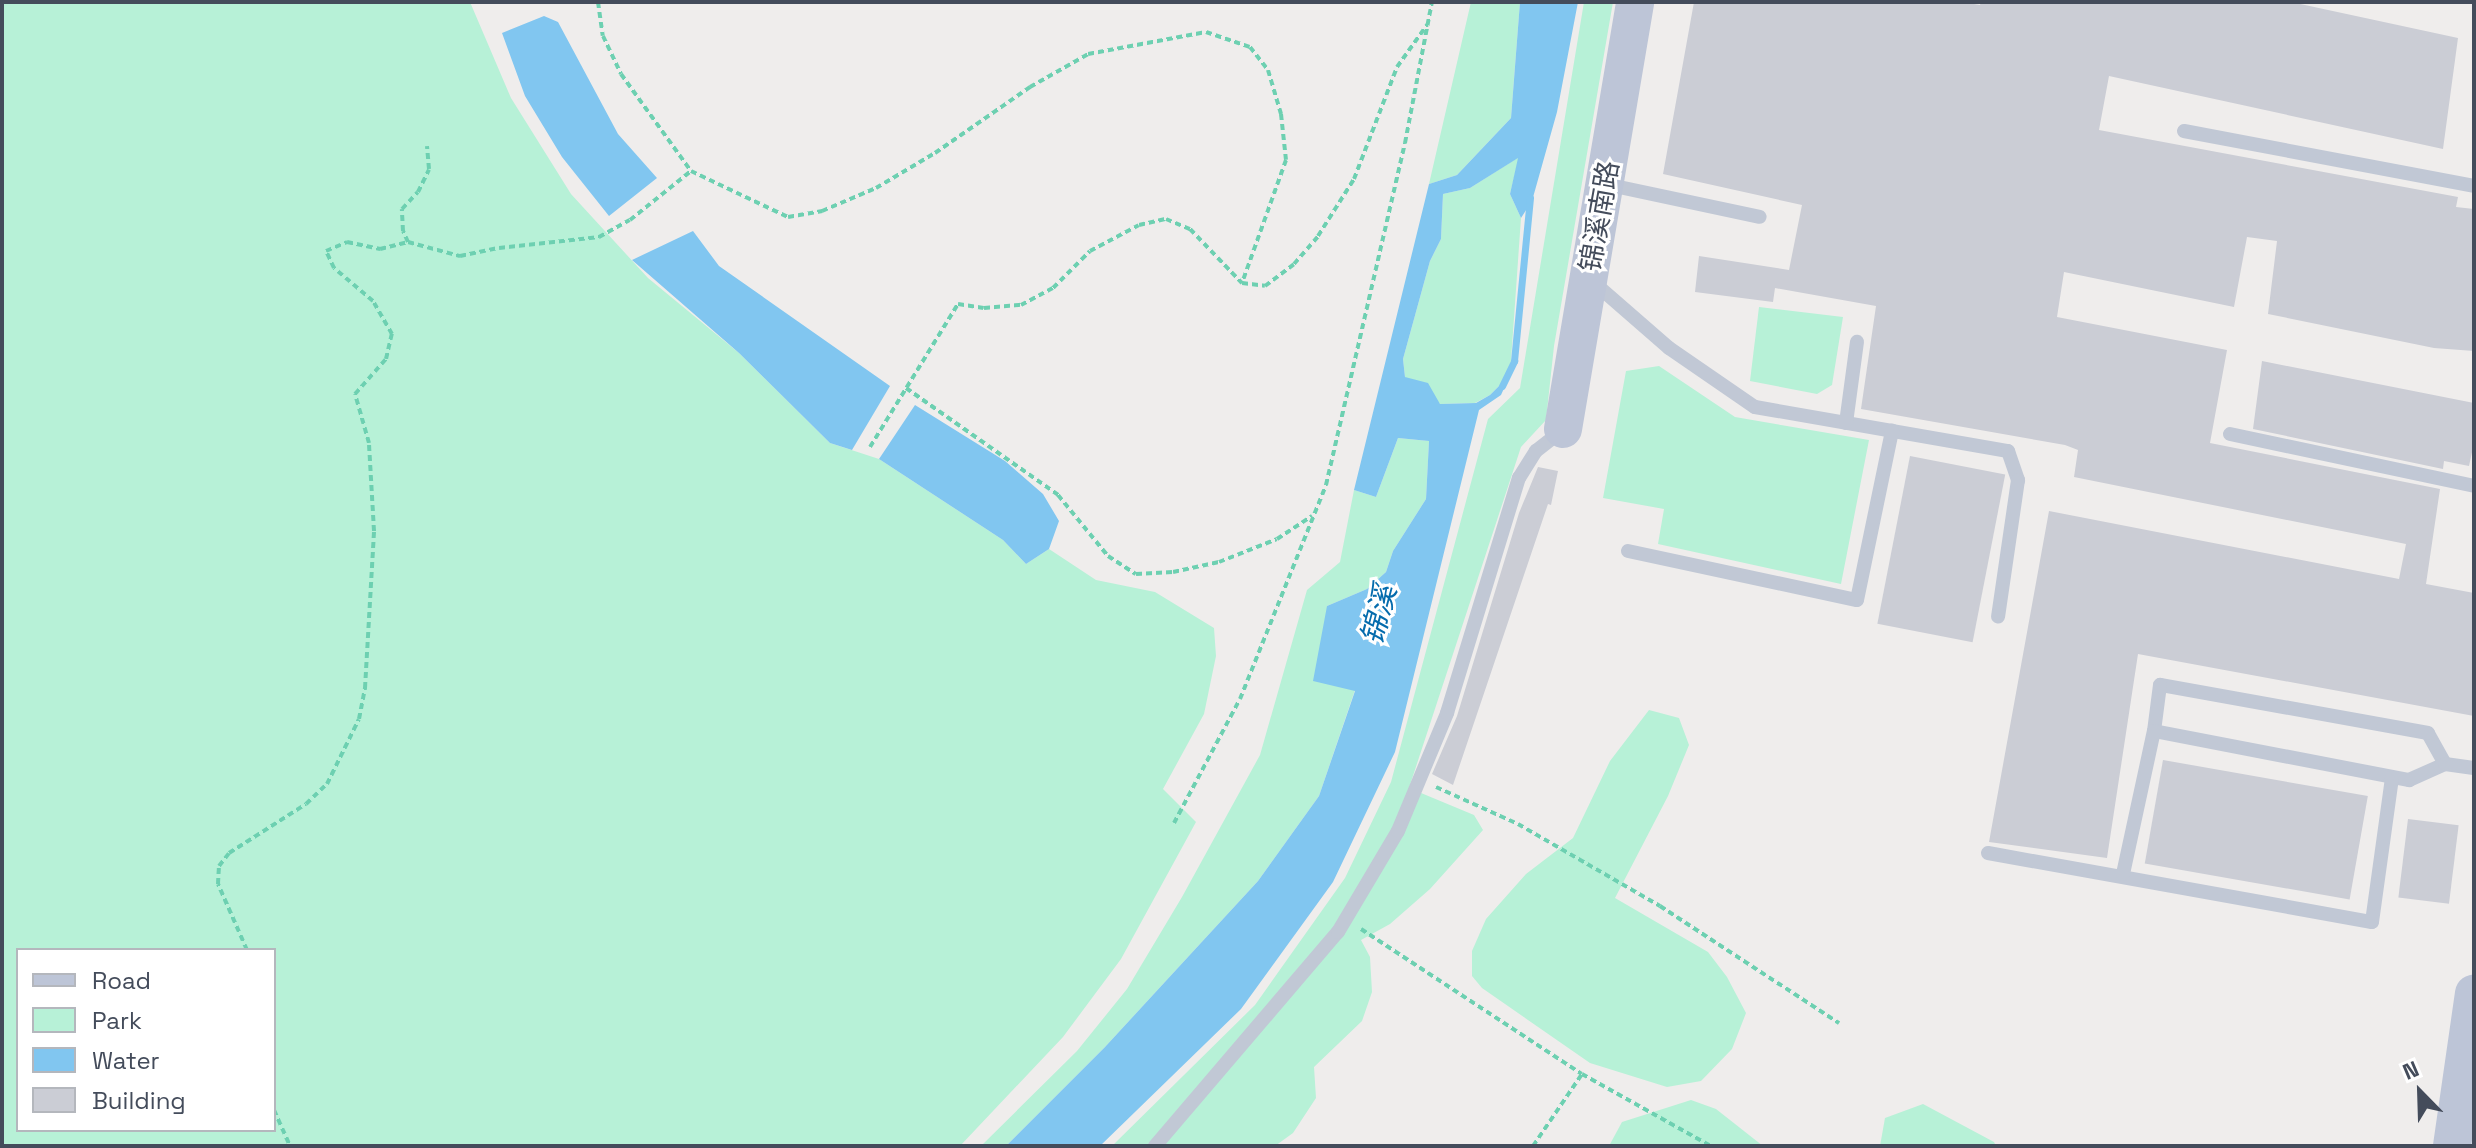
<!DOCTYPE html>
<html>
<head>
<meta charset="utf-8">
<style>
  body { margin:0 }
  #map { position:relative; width:2476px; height:1148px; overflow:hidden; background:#efedec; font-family:"Space Grotesk","Noto Sans SC",sans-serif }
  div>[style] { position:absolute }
  .green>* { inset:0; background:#b7f1d7 }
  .water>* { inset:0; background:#81c6f0 }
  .stream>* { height:7px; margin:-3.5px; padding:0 3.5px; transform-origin:3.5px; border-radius:3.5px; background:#81c6f0 }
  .building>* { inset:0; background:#cbcdd5; transform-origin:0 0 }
  .path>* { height:4px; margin-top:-2px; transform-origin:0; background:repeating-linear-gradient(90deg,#6dd0b1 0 6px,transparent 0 10px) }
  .lane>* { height:14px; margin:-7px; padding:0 7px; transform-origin:7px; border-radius:7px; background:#c1c8d5 }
  .secondary>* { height:38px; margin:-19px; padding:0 19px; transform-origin:19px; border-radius:19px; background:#bdc5d7 }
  span { translate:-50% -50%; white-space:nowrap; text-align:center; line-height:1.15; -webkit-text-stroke:6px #fff; paint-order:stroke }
  .street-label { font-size:28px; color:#444c5b }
  .water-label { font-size:30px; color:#056cad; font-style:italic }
  .frame { position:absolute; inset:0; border:4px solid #444c5b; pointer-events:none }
  .legend { position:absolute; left:16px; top:948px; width:260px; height:184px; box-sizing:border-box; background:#fff; border:2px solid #b4b7bd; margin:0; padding:10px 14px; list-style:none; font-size:24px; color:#444c5b }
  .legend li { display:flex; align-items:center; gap:16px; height:40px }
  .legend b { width:40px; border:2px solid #b4b7bd }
  .north { position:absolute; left:2380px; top:1052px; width:80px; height:80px; -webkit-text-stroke:6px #fff; paint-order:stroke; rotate:337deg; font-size:22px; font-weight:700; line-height:32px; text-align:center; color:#444c5b }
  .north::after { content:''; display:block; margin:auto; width:28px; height:36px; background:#444c5b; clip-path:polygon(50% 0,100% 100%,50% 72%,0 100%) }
</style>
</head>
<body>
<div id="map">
  <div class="green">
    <i style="clip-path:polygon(evenodd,2px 2px,470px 2px,511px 98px,571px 194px,648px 278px,739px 353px,830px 443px,879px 459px,1003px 540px,1026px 564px,1049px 549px,1096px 580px,1155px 592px,1214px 628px,1216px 656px,1204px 714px,1163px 789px,1196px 822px,1121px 959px,1063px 1037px,960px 1146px,2px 1146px,2px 2px,18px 950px,274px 950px,274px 1130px,18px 1130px,18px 950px)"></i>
    <i style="clip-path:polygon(1471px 2px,1520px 2px,1511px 118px,1457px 175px,1429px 184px)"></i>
    <i style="clip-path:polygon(1584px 2px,1613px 2px,1554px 346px,1546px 420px,1521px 447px,1409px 788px,1474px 815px,1483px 830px,1430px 889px,1390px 924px,1361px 940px,1370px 957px,1372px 992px,1362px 1021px,1314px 1067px,1316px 1098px,1293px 1133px,1275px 1146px,1112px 1146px,1255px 1005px,1345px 878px,1391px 782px,1488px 419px,1520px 388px)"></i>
    <i style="clip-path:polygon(1519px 157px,1510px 194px,1521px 218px,1510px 375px,1490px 395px,1475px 403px,1440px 404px,1405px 377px,1403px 359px,1430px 261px,1441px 239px,1443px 194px,1470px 188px)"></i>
    <i style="clip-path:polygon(1759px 307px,1843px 317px,1832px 385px,1817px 394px,1750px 381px)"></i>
    <i style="clip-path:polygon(1659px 366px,1735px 417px,1869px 440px,1841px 584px,1658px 544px,1664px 509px,1603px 498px,1626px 371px)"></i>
    <i style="clip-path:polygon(1398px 438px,1429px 441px,1426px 499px,1393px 551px,1386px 572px,1367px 589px,1327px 606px,1355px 690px,1319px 796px,1258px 881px,1105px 1047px,1006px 1146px,981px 1146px,1077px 1051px,1127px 989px,1182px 897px,1260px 755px,1307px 590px,1340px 562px,1354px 490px,1376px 497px)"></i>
    <i style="clip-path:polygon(1649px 710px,1679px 718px,1689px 745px,1668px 796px,1615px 898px,1708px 952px,1727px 977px,1746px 1013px,1732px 1049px,1701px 1081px,1667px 1087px,1590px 1063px,1482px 988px,1472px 976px,1472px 951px,1486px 919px,1526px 874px,1573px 838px,1610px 761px)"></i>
    <i style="clip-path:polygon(1691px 1100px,1716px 1109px,1763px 1146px,1609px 1146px,1622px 1122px)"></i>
    <i style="clip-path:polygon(1923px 1104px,1994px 1142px,1996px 1146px,1880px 1146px,1885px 1118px)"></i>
  </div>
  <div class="water">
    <i style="clip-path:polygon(1520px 2px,1578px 2px,1557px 112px,1532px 201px,1521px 218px,1510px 194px,1518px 158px,1470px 188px,1443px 194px,1441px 239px,1430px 261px,1403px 359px,1405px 377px,1428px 383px,1440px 404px,1476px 403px,1490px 395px,1510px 375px,1501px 395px,1479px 410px,1395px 752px,1333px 882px,1241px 1009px,1100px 1146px,1006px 1146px,1105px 1047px,1258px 881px,1319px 796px,1355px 691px,1313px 681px,1327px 606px,1367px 589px,1386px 572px,1393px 551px,1426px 499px,1429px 441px,1398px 438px,1376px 497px,1354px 490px,1429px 184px,1457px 175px,1511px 118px)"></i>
    <i style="clip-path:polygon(544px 16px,558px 22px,618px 134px,657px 178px,609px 216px,562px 157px,525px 96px,502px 33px)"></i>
    <i style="clip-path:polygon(693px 231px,719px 266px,890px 386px,852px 450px,830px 443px,739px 353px,632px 260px)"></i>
    <i style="clip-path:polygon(915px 405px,1005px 461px,1043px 494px,1059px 521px,1049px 549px,1026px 564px,1003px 540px,879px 459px)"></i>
  </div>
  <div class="stream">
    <i style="left:1502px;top:386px;width:28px;rotate:-64deg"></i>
    <i style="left:1514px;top:361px;width:164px;rotate:-84.4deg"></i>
  </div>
  <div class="building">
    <i style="clip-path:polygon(1694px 2px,1962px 2px,1980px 5px,1981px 2px,2291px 2px,2458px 38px,2443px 149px,2109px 76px,2099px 130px,2458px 197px,2456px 207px,2474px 209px,2474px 351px,2434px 348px,2268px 314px,2277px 241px,2247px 237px,2234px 307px,2064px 272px,2057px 317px,2227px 350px,2210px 443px,2440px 489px,2426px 584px,2474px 593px,2474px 716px,2138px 654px,2107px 858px,1989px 842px,2049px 511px,2399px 579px,2406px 544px,2074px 477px,2078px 450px,2065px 445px,1861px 409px,1876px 306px,1775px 288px,1773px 302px,1695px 292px,1699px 256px,1789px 270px,1802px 205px,1663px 174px)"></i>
    <i style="clip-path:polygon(2262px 361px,2474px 403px,2474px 443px,2469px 466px,2444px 461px,2443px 469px,2253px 429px)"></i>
    <i style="left:1910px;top:456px;width:97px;height:171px;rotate:11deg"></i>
    <i style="clip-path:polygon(1538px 467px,1558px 471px,1551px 505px,1548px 504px,1453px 785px,1432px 774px,1457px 716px,1519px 513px)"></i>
    <i style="left:2163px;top:760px;width:208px;height:105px;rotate:10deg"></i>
    <i style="left:2408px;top:819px;width:51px;height:79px;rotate:7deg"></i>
  </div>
  <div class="path">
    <i style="left:598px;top:2px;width:34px;rotate:82deg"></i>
    <i style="left:603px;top:36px;width:42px;rotate:64.7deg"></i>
    <i style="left:621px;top:74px;width:120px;rotate:54.2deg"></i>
    <i style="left:691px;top:171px;width:107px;rotate:25.4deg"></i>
    <i style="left:788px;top:217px;width:35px;rotate:-10deg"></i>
    <i style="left:822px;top:211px;width:59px;rotate:-23.1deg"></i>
    <i style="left:876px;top:188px;width:69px;rotate:-30.7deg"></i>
    <i style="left:935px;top:153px;width:116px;rotate:-34.8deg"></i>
    <i style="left:1030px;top:87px;width:67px;rotate:-29.6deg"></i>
    <i style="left:1088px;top:54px;width:120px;rotate:-10.6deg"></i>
    <i style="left:1206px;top:32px;width:46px;rotate:18.8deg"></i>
    <i style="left:1250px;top:47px;width:29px;rotate:52deg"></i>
    <i style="left:1268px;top:70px;width:46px;rotate:73.5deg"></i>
    <i style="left:1281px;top:114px;width:46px;rotate:83.8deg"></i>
    <i style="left:1286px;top:160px;width:131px;rotate:109.7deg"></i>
    <i style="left:408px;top:242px;width:12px;rotate:-114deg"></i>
    <i style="left:403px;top:231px;width:22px;rotate:-93deg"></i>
    <i style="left:402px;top:209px;width:23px;rotate:-47deg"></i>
    <i style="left:418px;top:192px;width:25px;rotate:-64deg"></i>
    <i style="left:429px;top:169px;width:23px;rotate:-95deg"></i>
    <i style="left:906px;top:388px;width:186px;rotate:35.1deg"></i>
    <i style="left:1058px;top:495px;width:79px;rotate:50.7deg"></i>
    <i style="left:1108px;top:556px;width:33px;rotate:33deg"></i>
    <i style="left:1136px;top:574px;width:37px;rotate:-3deg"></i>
    <i style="left:1173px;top:572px;width:47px;rotate:-12.3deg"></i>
    <i style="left:1219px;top:562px;width:62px;rotate:-21.6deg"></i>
    <i style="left:1277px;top:539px;width:42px;rotate:-33.3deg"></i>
    <i style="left:870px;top:447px;width:168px;rotate:-58.4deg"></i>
    <i style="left:958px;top:304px;width:26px;rotate:9deg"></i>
    <i style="left:984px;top:308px;width:37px;rotate:-5deg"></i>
    <i style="left:1021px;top:305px;width:36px;rotate:-28deg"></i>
    <i style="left:1053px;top:288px;width:52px;rotate:-45deg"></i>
    <i style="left:1090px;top:251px;width:55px;rotate:-28deg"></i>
    <i style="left:1139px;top:225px;width:28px;rotate:-13deg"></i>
    <i style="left:1166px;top:219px;width:26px;rotate:23deg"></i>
    <i style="left:1190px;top:229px;width:75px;rotate:46.1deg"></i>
    <i style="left:1242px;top:283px;width:23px;rotate:7deg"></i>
    <i style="left:1265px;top:286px;width:36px;rotate:-37deg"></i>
    <i style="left:1294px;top:264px;width:37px;rotate:-49deg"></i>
    <i style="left:1318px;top:236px;width:67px;rotate:-57.7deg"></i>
    <i style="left:1354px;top:179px;width:120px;rotate:-69deg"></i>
    <i style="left:1397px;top:67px;width:52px;rotate:-54.5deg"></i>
    <i style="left:1436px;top:787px;width:90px;rotate:24.3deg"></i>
    <i style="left:1518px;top:824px;width:164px;rotate:30deg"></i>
    <i style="left:1660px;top:906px;width:214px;rotate:33.2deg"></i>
    <i style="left:1174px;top:823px;width:140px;rotate:-62deg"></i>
    <i style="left:1240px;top:699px;width:231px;rotate:-68.1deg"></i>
    <i style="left:1326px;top:485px;width:351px;rotate:-77deg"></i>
    <i style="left:1405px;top:143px;width:144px;rotate:-79.2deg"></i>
    <i style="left:1361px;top:929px;width:264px;rotate:33.3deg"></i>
    <i style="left:1582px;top:1074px;width:148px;rotate:29.2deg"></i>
    <i style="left:247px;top:950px;width:72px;rotate:-113.7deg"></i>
    <i style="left:218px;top:884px;width:18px;rotate:-87deg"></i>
    <i style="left:219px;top:866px;width:16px;rotate:-52deg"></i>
    <i style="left:229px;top:853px;width:91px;rotate:-32.5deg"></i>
    <i style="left:306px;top:804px;width:29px;rotate:-44deg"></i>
    <i style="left:327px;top:784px;width:72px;rotate:-63.8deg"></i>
    <i style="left:359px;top:719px;width:32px;rotate:-79deg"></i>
    <i style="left:365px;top:688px;width:157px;rotate:-86.7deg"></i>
    <i style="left:374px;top:531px;width:88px;rotate:-93.3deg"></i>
    <i style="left:369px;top:443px;width:51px;rotate:-105.9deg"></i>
    <i style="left:355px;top:394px;width:47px;rotate:-48.5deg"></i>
    <i style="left:386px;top:359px;width:26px;rotate:-77deg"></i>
    <i style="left:392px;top:334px;width:38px;rotate:-120deg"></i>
    <i style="left:373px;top:301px;width:51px;rotate:-139.8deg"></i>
    <i style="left:334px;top:268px;width:19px;rotate:-115deg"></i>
    <i style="left:326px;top:251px;width:23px;rotate:-23deg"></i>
    <i style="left:347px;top:242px;width:34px;rotate:12deg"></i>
    <i style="left:380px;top:249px;width:29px;rotate:-14deg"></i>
    <i style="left:408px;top:242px;width:54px;rotate:15.1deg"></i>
    <i style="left:460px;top:256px;width:40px;rotate:-12deg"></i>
    <i style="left:499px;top:248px;width:101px;rotate:-6.3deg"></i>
    <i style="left:599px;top:237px;width:35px;rotate:-29deg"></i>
    <i style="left:630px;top:220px;width:78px;rotate:-38.8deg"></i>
    <i style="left:274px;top:1110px;width:39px;rotate:66deg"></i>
    <i style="left:1533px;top:1146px;width:87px;rotate:-55.8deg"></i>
  </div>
  <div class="lane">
    <i style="left:2184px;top:131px;width:295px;rotate:10.7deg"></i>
    <i style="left:1605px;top:184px;width:158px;rotate:12deg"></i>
    <i style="left:1592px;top:281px;width:102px;rotate:41deg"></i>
    <i style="left:1669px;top:348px;width:104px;rotate:34.5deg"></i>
    <i style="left:1755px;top:407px;width:257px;rotate:9.9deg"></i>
    <i style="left:2008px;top:451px;width:31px;rotate:71deg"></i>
    <i style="left:2018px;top:480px;width:138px;rotate:98.3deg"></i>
    <i style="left:1846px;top:423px;width:82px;rotate:-82.3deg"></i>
    <i style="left:2230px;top:434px;width:249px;rotate:12deg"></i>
    <i style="left:1628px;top:551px;width:234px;rotate:12.1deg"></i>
    <i style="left:1857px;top:600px;width:173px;rotate:-78.3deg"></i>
    <i style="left:2445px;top:764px;width:35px;rotate:-119deg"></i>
    <i style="left:2428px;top:733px;width:272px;rotate:-169.8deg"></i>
    <i style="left:2160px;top:685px;width:46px;rotate:97.4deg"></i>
    <i style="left:2154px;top:731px;width:260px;rotate:10.9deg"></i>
    <i style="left:2409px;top:780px;width:39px;rotate:-24deg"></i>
    <i style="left:2445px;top:764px;width:29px;rotate:8deg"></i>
    <i style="left:1988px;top:853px;width:390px;rotate:10.2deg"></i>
    <i style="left:2372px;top:922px;width:146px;rotate:-82.1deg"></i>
    <i style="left:2123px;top:874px;width:146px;rotate:-77.8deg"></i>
    <i style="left:1155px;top:1146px;width:282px;rotate:-49.5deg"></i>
    <i style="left:1338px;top:932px;width:117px;rotate:-59.3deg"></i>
    <i style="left:1398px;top:831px;width:128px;rotate:-67.4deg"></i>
    <i style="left:1447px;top:713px;width:246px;rotate:-73deg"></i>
    <i style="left:1519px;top:478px;width:32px;rotate:-58deg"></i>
    <i style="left:1536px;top:451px;width:34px;rotate:-38deg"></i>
  </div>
  <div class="secondary">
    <i style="left:1563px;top:429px;width:433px;rotate:-80.4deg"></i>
    <i style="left:2452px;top:1146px;width:154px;rotate:-81.8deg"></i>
  </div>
  <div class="street-label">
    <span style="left:1599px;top:216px;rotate:-80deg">锦溪南路</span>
  </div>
  <div class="water-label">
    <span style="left:1379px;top:615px;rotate:-75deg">锦溪</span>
  </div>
  <div class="frame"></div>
  <ul class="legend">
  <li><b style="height:10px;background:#bdc5d7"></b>Road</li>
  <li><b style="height:22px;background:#b7f1d7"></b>Park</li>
  <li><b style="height:22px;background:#81c6f0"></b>Water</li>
  <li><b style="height:22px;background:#cbcdd5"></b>Building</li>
  </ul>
  <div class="north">N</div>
</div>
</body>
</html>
